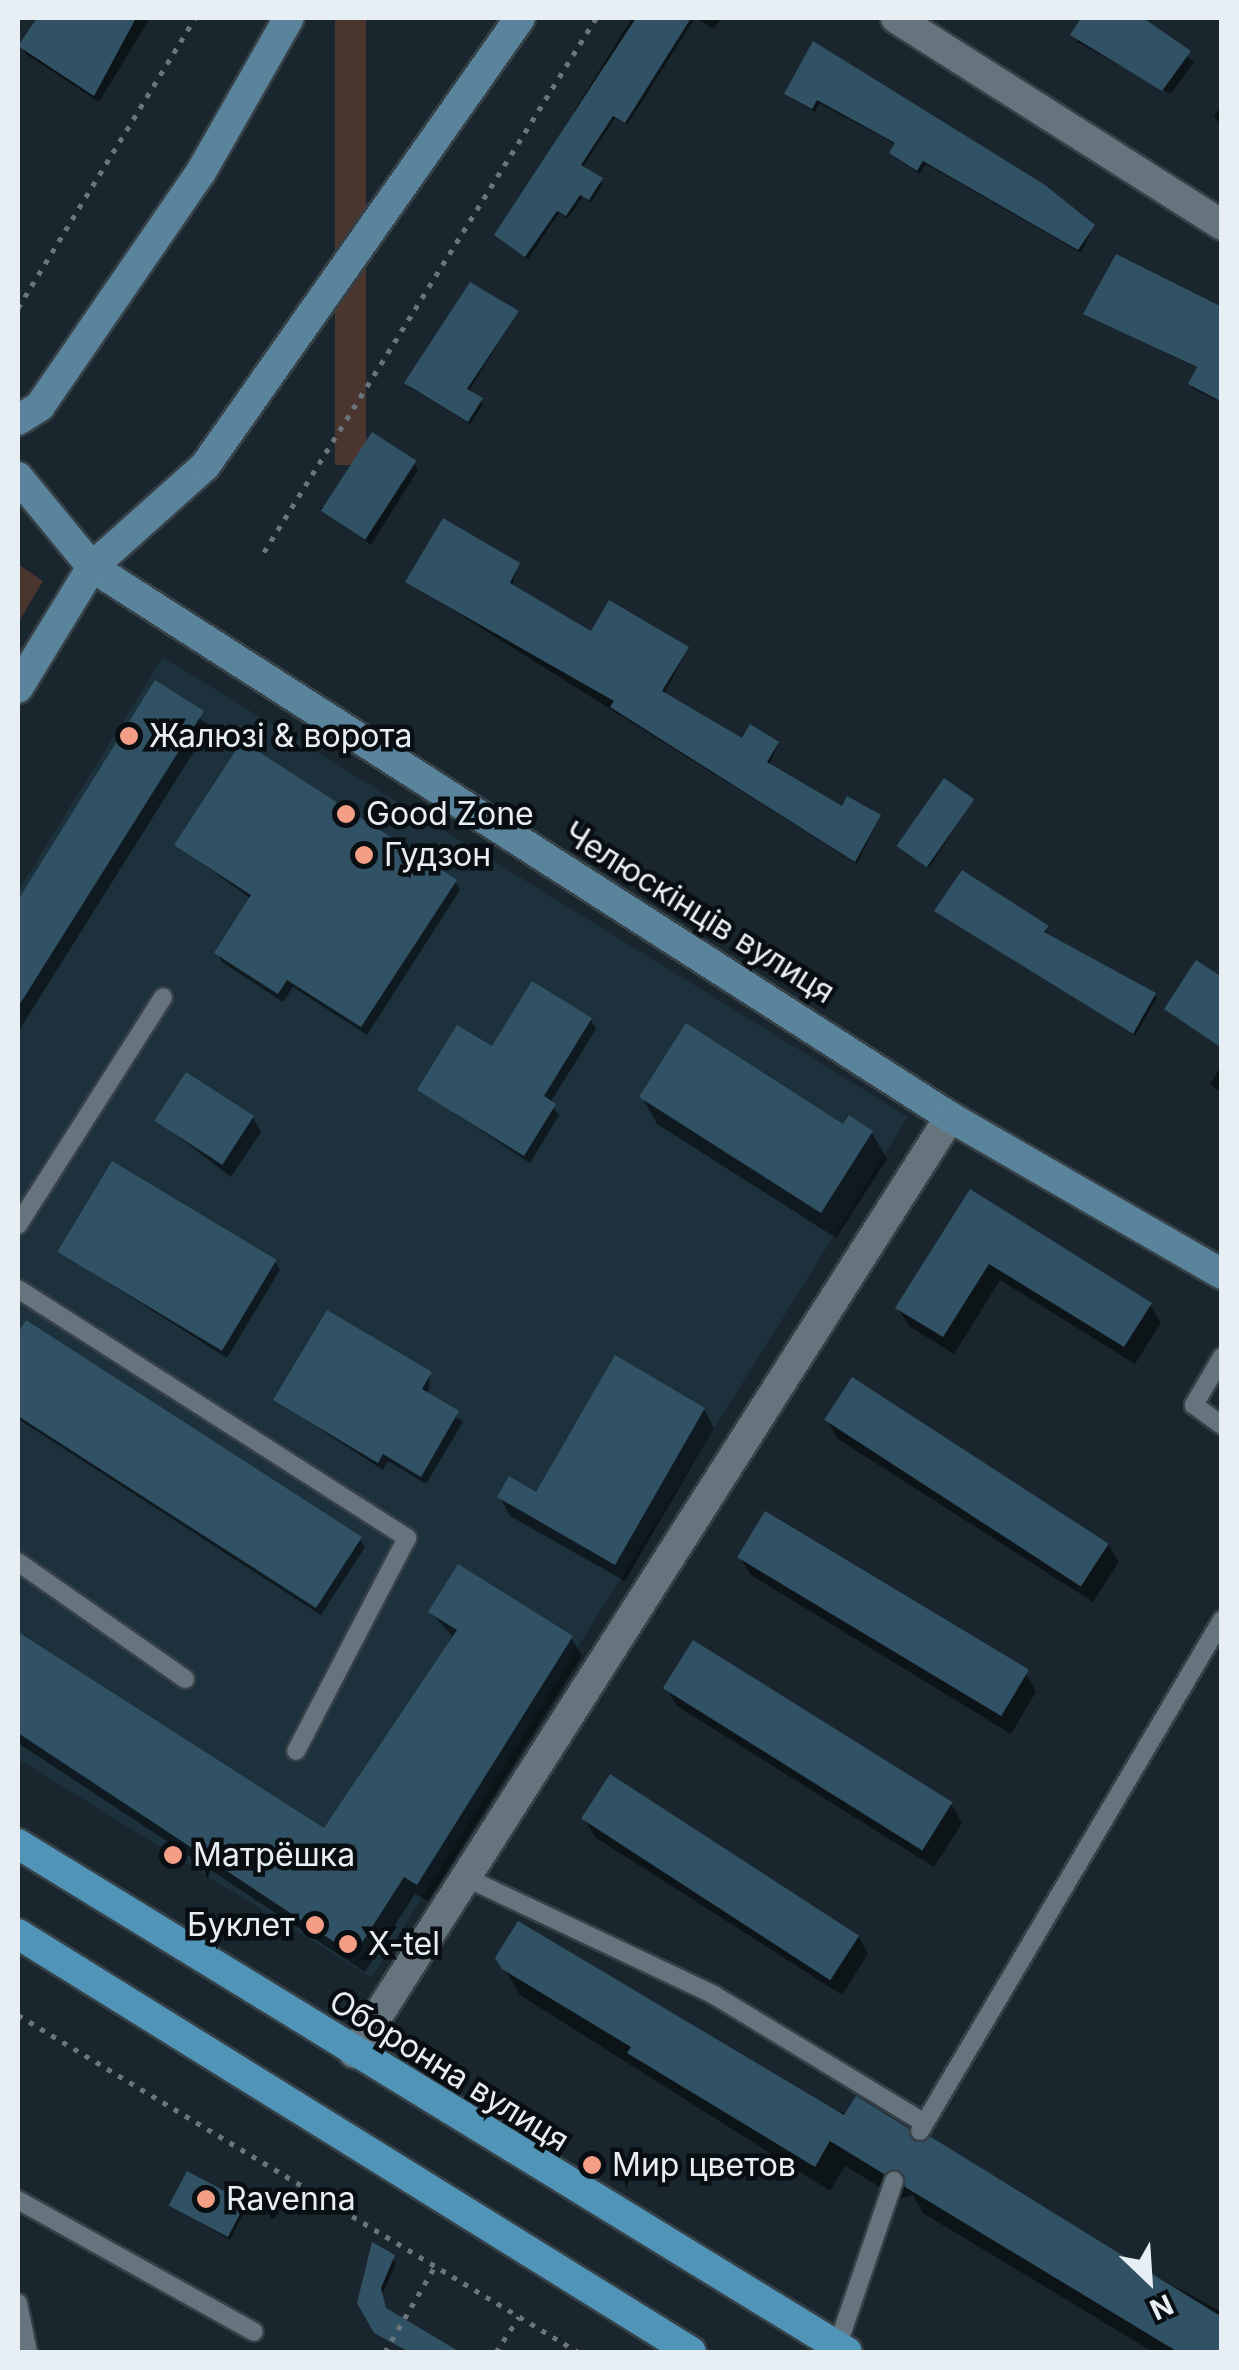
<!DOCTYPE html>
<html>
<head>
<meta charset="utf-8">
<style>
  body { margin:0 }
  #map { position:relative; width:1239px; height:2370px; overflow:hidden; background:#19262e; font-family:Inter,sans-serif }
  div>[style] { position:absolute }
  .built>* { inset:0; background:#1d313c }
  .green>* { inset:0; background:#4a352f; transform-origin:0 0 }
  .shadow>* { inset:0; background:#0007 }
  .building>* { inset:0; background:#315265; transform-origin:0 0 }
  .path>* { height:5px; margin-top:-2.5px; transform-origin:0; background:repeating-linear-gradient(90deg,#6a757c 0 5px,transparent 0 13px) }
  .roads { filter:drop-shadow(2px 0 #364047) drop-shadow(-2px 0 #364047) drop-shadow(0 2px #364047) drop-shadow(0 -2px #364047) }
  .lane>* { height:18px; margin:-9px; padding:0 9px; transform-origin:9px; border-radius:9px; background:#65747d }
  .street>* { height:30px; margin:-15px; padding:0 15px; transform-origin:15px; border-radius:15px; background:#65747d }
  .secondary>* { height:30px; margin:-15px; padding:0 15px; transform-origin:15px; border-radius:15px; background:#5a849b }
  .primary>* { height:30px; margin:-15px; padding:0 15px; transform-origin:15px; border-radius:15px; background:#5095b8 }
  .dots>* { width:28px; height:28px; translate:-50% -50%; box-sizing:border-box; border:5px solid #090e12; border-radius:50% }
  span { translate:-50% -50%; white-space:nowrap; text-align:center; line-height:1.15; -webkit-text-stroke:9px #090e12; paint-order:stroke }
  .poi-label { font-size:32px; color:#e7eff4 }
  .left { translate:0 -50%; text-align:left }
  .right { translate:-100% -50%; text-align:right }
  .street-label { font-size:32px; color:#e7eff4 }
  .frame { position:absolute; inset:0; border:20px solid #e7eff4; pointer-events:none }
  .north { position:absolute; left:1099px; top:2230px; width:100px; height:100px; -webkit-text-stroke:8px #090e12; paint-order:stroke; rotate:155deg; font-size:28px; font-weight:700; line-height:40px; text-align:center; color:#e7eff4 }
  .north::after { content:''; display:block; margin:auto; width:35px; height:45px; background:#e7eff4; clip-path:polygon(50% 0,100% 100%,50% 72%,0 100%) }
</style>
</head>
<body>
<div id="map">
  <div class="built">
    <i style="clip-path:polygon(163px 657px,908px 1117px,372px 1978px,18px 1759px,18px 891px)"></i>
  </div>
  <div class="green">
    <i style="left:335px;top:18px;width:31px;height:447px"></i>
    <i style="clip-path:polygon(18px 564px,43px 581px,18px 623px)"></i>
  </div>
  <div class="shadow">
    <i style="clip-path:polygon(40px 18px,60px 26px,66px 18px,150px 18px,99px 102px,26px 54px,21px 46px)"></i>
    <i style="clip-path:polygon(632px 18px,695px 18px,627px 125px,615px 118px,582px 168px,603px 184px,591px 202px,583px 196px,568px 218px,559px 213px,528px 259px,497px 235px)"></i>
    <i style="clip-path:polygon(696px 18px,722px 18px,714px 29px)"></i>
    <i style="clip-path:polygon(1084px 18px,1139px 18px,1194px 62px,1171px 94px,1077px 42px)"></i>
    <i style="clip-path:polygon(814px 45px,1093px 227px,1081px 253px,926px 164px,920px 174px,895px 158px,897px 145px,819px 103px,815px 112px,790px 98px)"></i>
    <i style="clip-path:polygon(1222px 104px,1222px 127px,1214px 117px)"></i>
    <i style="clip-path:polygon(517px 313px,468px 392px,483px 404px,470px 424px,409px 387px)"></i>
    <i style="clip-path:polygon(1222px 313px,1222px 403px,1192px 388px,1199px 369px,1086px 314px)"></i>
    <i style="clip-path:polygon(414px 463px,418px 470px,371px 545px,319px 508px)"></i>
    <i style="clip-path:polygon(518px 565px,512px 587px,592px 635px,687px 649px,664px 695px,742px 741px,778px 744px,769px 766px,843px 809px,880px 816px,857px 864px,408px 582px)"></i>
    <i style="clip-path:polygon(156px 684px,210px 726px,18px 1032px,18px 905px)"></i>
    <i style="clip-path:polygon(972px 801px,929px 868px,902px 850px,900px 846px)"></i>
    <i style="clip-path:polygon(177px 845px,455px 881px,460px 890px,367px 1035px,293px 987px,283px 1002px,222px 962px,217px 953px,251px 899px)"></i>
    <i style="clip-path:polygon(937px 911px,1047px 928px,1046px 936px,1157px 998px,1135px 1036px)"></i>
    <i style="clip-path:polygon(591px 1020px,596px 1029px,550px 1103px,559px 1115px,530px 1163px,420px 1090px,493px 1050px)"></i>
    <i style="clip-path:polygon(1222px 1064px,1222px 1093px,1210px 1084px)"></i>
    <i style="clip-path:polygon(642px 1097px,872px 1133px,887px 1159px,836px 1238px,657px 1124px)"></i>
    <i style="clip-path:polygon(253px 1118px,261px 1132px,231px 1177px,158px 1121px)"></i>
    <i style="clip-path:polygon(971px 1193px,1150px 1305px,1161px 1323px,1135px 1364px,1000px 1280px,954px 1354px,909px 1326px,898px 1308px)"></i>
    <i style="clip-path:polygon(60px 1252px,275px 1261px,280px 1270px,227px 1358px)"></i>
    <i style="clip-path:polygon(26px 1324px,360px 1539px,365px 1547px,321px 1615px,18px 1419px,18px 1337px)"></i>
    <i style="clip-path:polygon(430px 1374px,428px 1396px,463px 1422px,426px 1484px,388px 1461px,383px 1470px,275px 1400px)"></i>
    <i style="clip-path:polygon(704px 1409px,714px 1428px,625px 1581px,510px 1516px,500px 1497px,537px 1495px)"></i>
    <i style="clip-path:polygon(827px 1420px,1108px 1544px,1119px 1562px,1093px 1602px,838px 1439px)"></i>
    <i style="clip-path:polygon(740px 1557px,1026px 1674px,1036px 1692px,1011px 1734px,751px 1575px)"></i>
    <i style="clip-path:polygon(431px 1612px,571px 1637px,582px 1656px,428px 1901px,415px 1894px,365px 1972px,18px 1743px,18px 1635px,325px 1831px,454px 1638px)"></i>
    <i style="clip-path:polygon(666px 1688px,951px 1804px,962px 1823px,934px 1867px,677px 1706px)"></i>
    <i style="clip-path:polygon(584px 1818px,858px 1936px,868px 1954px,842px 1995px,595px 1837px)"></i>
    <i style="clip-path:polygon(498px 1958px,915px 2145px,1222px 2312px,1222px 2352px,1153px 2352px,923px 2213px,913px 2195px,900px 2199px,845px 2166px,830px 2191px,520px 1995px)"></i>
    <i style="clip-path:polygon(170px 2205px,244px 2205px,246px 2209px,230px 2240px)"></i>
    <i style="clip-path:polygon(374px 2246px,396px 2263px,382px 2295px,387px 2311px,455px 2352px,406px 2352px,365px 2318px)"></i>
  </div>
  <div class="building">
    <i style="clip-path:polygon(37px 18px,136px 18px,94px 96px,18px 46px)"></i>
    <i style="clip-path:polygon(636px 18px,691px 18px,625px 123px,613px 116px,581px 165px,603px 178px,589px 200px,580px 195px,566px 216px,557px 211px,525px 257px,494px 235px)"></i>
    <i style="clip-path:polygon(1081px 18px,1143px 18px,1191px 51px,1162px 91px,1070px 35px)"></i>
    <i style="clip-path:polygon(813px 41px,1045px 185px,1095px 225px,1078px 250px,923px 161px,917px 171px,889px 153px,895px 143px,817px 100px,812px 109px,784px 94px)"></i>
    <i style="clip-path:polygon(1116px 254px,1222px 307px,1222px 402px,1188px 384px,1197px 367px,1083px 314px)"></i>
    <i style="clip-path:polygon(470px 282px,519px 311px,467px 389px,483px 398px,468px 422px,404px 383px)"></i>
    <i style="left:372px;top:432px;width:53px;height:94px;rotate:33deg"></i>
    <i style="clip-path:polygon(443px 518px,520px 563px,510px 583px,591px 631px,609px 600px,689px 647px,662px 691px,742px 738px,750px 724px,779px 742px,767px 762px,842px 806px,847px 796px,881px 815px,855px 862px,610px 707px,614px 701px,405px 582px)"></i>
    <i style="clip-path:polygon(155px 680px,204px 711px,18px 1007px,18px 900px)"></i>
    <i style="clip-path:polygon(242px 741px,457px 880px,361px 1027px,287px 980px,278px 994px,214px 953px,251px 895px,174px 845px)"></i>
    <i style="left:944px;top:778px;width:37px;height:83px;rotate:35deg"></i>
    <i style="clip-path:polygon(962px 870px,1049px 926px,1044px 932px,1156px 993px,1133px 1034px,934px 911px)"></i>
    <i style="clip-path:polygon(1196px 960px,1222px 977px,1222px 1048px,1164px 1009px)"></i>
    <i style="clip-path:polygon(532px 981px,592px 1018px,544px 1096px,556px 1104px,524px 1156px,417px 1090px,457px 1025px,492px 1046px)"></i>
    <i style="clip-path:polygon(686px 1023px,843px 1124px,849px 1115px,873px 1131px,821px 1213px,639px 1097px)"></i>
    <i style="left:186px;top:1072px;width:81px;height:58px;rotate:33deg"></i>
    <i style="left:112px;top:1161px;width:192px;height:106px;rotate:31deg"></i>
    <i style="clip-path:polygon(970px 1189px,1152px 1303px,1124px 1347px,989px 1264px,943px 1337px,895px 1308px)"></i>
    <i style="clip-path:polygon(327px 1310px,432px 1372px,422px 1389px,459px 1411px,421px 1477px,383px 1454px,378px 1463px,273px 1400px)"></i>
    <i style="clip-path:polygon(26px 1320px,362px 1537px,316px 1608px,18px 1416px,18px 1333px)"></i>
    <i style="clip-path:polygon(615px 1355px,705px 1408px,615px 1565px,497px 1497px,509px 1476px,536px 1492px)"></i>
    <i style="left:852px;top:1377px;width:306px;height:51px;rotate:33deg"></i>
    <i style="left:765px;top:1511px;width:308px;height:54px;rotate:31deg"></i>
    <i style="clip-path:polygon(458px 1564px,573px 1636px,417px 1885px,404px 1877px,354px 1955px,18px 1733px,18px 1632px,324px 1828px,457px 1630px,428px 1612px)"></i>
    <i style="left:693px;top:1640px;width:306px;height:57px;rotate:32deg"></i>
    <i style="left:610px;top:1774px;width:297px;height:53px;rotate:33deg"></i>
    <i style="clip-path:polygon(518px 1921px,844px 2115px,856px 2096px,908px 2128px,915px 2142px,931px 2137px,1222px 2317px,1222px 2352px,1178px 2352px,905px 2187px,899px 2170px,884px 2174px,830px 2141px,815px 2167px,627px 2053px,631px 2047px,502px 1969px,495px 1958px)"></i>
    <i style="left:187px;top:2171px;width:67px;height:39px;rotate:28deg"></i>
    <i style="clip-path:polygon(372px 2242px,395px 2255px,381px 2288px,386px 2308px,460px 2352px,409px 2352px,374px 2333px,357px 2303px)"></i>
  </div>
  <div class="path">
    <i style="left:18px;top:308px;width:340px;rotate:-58.6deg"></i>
    <i style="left:264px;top:552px;width:629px;rotate:-58.13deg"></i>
    <i style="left:18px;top:2015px;width:654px;rotate:31.04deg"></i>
    <i style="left:385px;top:2352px;width:99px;rotate:-59.8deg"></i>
    <i style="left:496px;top:2352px;width:42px;rotate:-56.7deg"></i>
  </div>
  <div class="roads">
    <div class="lane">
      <i style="left:18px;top:1225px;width:270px;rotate:-57.5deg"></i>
      <i style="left:18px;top:1289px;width:462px;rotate:32.6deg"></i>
      <i style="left:407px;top:1538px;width:240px;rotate:117.5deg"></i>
      <i style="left:1222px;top:1357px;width:56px;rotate:120.3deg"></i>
      <i style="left:1194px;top:1405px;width:34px;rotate:36deg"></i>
      <i style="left:18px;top:1562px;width:204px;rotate:35deg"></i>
      <i style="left:469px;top:1879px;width:271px;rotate:25.3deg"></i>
      <i style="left:714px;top:1995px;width:245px;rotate:31.3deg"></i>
      <i style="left:920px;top:2131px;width:594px;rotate:-59.42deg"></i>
      <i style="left:18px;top:2200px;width:270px;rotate:29.2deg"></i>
      <i style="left:18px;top:2303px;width:50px;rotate:78.5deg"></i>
      <i style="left:836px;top:2350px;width:179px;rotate:-71.1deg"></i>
    </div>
    <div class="street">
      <i style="left:896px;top:18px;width:386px;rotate:32.4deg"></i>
      <i style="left:354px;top:2053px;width:1110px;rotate:-57.51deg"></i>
    </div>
    <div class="secondary">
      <i style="left:18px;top:420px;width:26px;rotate:-32deg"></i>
      <i style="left:40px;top:406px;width:284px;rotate:-55.5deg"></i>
      <i style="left:201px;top:172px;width:177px;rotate:-60.3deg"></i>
      <i style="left:18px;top:477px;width:117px;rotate:50.6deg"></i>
      <i style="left:92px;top:567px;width:1019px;rotate:32.66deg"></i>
      <i style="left:950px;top:1117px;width:314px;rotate:30deg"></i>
      <i style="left:18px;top:688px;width:142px;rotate:-58.6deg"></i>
      <i style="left:92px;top:567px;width:152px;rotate:-41.8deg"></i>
      <i style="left:205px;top:466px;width:548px;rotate:-54.89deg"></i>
    </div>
    <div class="primary">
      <i style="left:18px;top:1844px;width:972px;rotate:31.5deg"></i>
      <i style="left:18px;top:1934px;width:792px;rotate:31.84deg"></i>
    </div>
  </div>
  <div class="dots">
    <i style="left:129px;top:736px;background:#f49e86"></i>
    <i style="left:346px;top:814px;background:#f49e86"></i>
    <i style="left:364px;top:855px;background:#f49e86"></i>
    <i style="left:173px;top:1855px;background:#f49e86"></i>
    <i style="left:315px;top:1925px;background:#f49e86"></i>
    <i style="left:348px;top:1944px;background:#f49e86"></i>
    <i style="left:592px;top:2165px;background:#f49e86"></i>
    <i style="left:206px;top:2199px;background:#f49e86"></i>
  </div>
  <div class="poi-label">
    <span class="left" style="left:149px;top:736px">Жалюзі &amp; ворота</span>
    <span class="left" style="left:366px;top:814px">Good Zone</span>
    <span class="left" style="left:384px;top:855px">Гудзон</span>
    <span class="left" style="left:193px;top:1855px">Матрёшка</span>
    <span class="right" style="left:295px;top:1925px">Буклет</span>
    <span class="left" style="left:368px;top:1944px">X-tel</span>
    <span class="left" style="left:612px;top:2165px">Мир цветов</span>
    <span class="left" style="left:226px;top:2199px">Ravenna</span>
  </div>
  <div class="street-label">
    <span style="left:699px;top:913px;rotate:32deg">Челюскінців вулиця</span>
    <span style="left:449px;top:2071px;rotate:32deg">Оборонна вулиця</span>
  </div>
  <div class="frame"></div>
  <div class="north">N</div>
</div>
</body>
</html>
